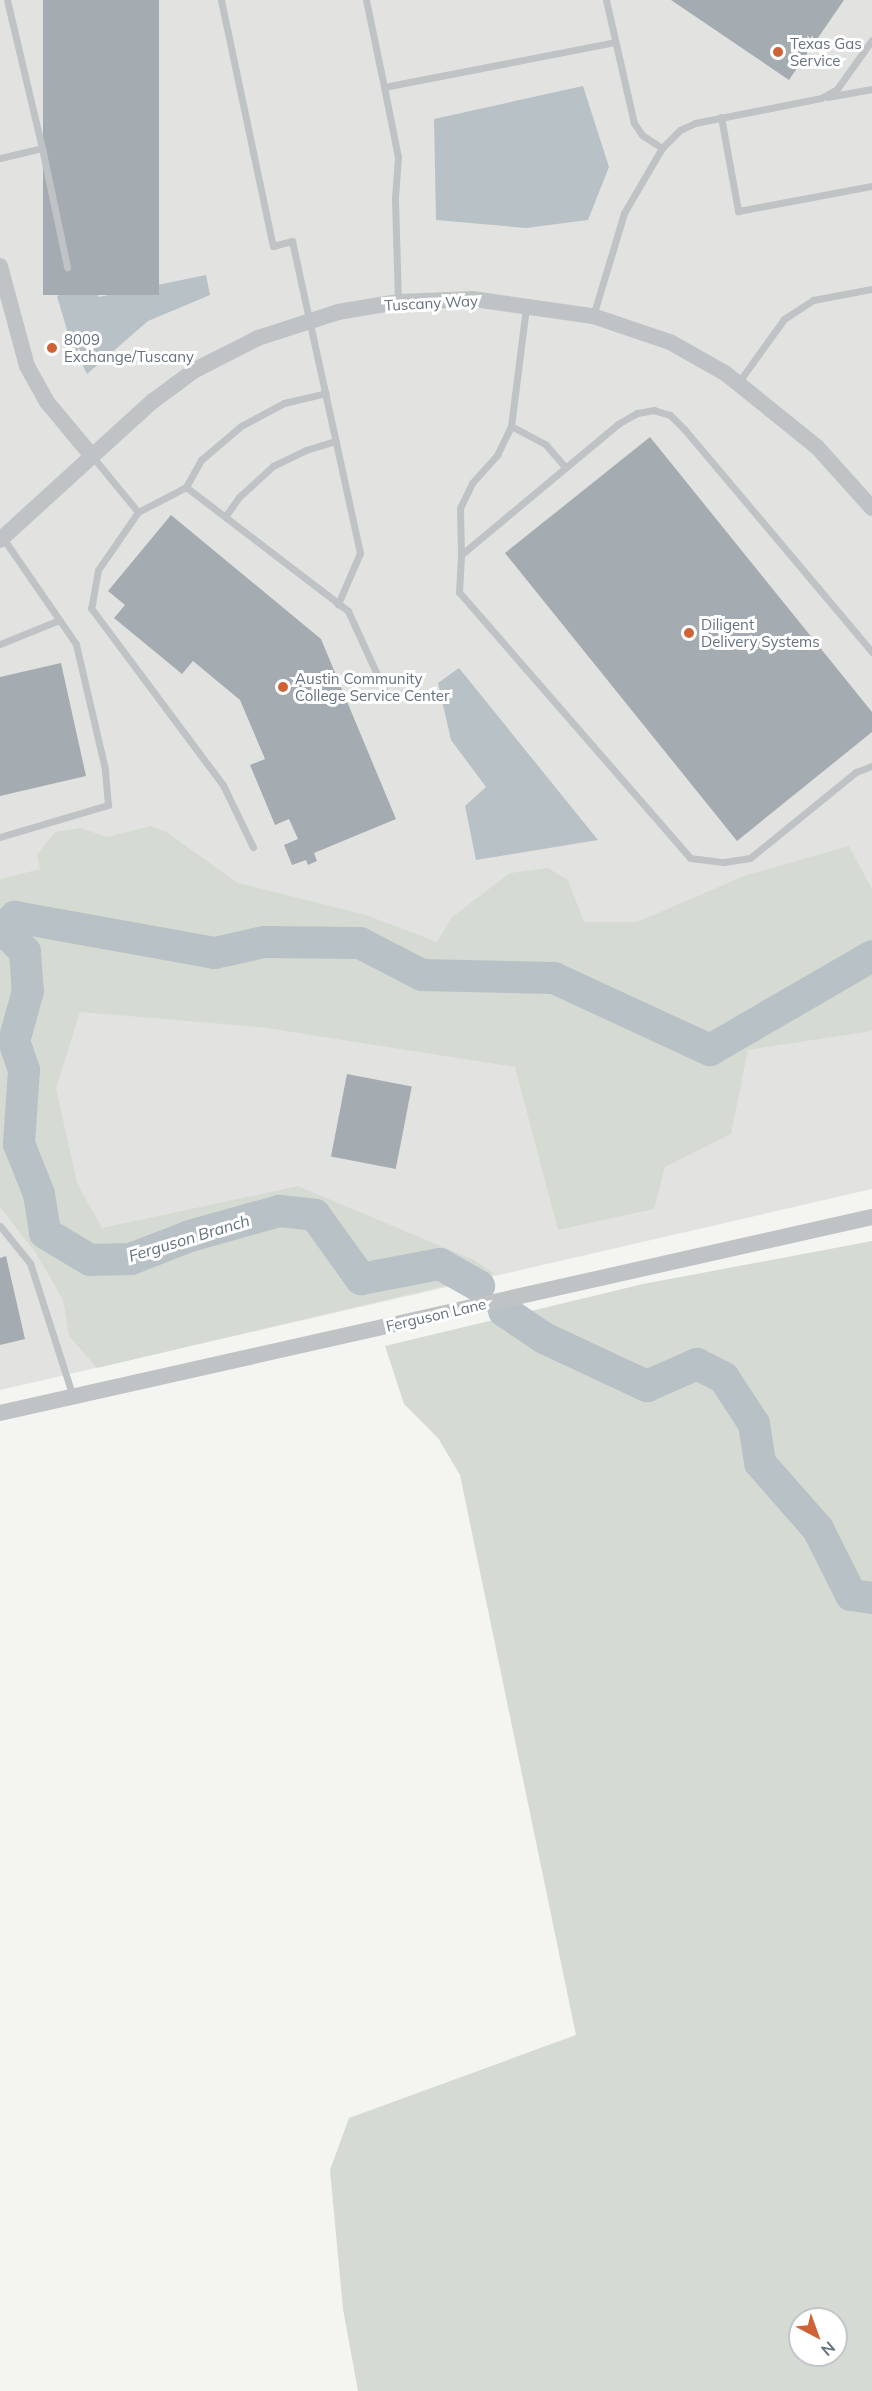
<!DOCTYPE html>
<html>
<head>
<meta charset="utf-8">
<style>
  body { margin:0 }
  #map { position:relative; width:872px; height:2391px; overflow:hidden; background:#f4f4f1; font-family:Mulish,sans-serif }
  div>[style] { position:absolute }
  .built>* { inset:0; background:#e2e3e1 }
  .green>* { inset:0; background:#d5dbd2 }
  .water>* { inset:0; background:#b8c1c6 }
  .river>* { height:32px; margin:-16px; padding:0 16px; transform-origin:16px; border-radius:16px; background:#b8c1c6 }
  .building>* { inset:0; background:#a5acb1; transform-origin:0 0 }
  .service>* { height:7px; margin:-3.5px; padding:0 3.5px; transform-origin:3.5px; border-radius:3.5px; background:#c0c3c6 }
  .tertiary>* { height:16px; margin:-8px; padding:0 8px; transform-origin:8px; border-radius:8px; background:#c0c3c6 }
  .dots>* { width:16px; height:16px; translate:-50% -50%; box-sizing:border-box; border:3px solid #fff; border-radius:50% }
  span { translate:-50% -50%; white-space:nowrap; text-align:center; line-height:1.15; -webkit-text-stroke:6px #fff; paint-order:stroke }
  .poi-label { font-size:15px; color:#66727f }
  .left { translate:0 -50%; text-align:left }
  .street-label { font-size:15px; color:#66727f }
  .water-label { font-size:16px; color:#62737c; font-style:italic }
  .north { position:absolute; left:788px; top:2307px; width:60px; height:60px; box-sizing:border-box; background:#fff; border:2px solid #c2c7cc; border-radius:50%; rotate:139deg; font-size:16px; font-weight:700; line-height:24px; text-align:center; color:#66727f }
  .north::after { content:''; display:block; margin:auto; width:21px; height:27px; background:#d06335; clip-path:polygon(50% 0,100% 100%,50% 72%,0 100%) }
</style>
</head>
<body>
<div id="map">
  <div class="built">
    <i style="clip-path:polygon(0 0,872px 0,872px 1189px,0 1390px)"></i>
  </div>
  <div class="green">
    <i style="clip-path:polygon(151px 826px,166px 832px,238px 883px,366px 915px,437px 942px,452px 917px,510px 873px,548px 868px,568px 880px,584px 922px,637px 922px,744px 876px,849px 846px,872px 889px,872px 1031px,748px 1050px,731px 1134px,665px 1167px,654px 1209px,558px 1230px,515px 1067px,260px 1027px,80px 1012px,56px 1088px,77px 1183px,102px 1228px,298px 1186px,474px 1260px,495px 1274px,97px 1368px,69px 1336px,63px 1300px,36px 1253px,0 1207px,0 879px,40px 869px,37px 855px,55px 832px,81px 828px,107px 837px)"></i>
    <i style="clip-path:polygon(evenodd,872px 1241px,872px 2391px,358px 2391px,343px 2309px,330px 2170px,349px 2118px,576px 2035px,460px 1475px,438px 1438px,404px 1404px,385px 1346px,643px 1284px,872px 1241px,800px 2319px,836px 2319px,836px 2355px,800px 2355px,800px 2319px)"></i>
  </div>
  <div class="water">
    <i style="clip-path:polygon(583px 86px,609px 167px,588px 220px,526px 228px,436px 220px,434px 119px)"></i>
    <i style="clip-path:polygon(206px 275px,210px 295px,148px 321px,87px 374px,69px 337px,57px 296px,93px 284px,99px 297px)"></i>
    <i style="clip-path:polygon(459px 668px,598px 840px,476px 860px,465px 806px,486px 787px,451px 740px,438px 683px)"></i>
  </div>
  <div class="river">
    <i style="left:5px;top:931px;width:29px;rotate:46deg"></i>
    <i style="left:25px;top:952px;width:39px;rotate:86deg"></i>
    <i style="left:28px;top:991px;width:52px;rotate:105.6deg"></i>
    <i style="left:14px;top:1041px;width:31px;rotate:71deg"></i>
    <i style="left:24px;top:1070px;width:74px;rotate:93.9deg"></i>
    <i style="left:19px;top:1144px;width:54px;rotate:68.2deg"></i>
    <i style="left:39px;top:1194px;width:39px;rotate:81deg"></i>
    <i style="left:45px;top:1233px;width:52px;rotate:31deg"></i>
    <i style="left:90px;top:1260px;width:41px;rotate:-1.4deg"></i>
    <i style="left:131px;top:1259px;width:63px;rotate:-21.3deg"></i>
    <i style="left:190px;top:1236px;width:92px;rotate:-15.7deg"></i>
    <i style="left:279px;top:1211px;width:36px;rotate:6deg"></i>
    <i style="left:315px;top:1215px;width:79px;rotate:54.3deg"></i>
    <i style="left:361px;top:1279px;width:80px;rotate:-10.8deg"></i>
    <i style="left:440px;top:1264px;width:45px;rotate:29.4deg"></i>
    <i style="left:0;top:934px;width:23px;rotate:-49deg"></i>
    <i style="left:15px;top:917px;width:203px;rotate:10.2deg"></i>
    <i style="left:215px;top:953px;width:50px;rotate:-12.7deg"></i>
    <i style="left:264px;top:942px;width:96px;rotate:0.6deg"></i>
    <i style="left:360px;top:943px;width:70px;rotate:27.3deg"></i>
    <i style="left:422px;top:975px;width:132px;rotate:1.3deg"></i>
    <i style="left:554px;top:978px;width:172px;rotate:24.8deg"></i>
    <i style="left:710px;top:1050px;width:187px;rotate:-30.1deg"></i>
    <i style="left:504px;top:1311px;width:48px;rotate:34deg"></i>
    <i style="left:544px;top:1338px;width:114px;rotate:25deg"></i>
    <i style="left:647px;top:1386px;width:55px;rotate:-23.7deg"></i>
    <i style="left:697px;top:1364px;width:30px;rotate:27deg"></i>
    <i style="left:724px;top:1378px;width:55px;rotate:56.9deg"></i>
    <i style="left:754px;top:1424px;width:39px;rotate:81deg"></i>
    <i style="left:760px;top:1463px;width:88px;rotate:48.7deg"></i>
    <i style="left:818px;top:1529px;width:74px;rotate:63.4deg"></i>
    <i style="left:851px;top:1595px;width:21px;rotate:8deg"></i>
  </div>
  <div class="building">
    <i style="left:43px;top:0;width:116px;height:295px"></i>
    <i style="clip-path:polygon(671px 0,844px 0,789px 80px)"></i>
    <i style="clip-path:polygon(650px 437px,872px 712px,872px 732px,737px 841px,505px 553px)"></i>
    <i style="clip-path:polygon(171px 515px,321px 639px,396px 819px,314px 853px,317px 861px,308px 865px,306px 860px,292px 865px,284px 845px,298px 839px,289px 819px,275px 825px,250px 765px,265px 759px,240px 700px,193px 661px,182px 674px,114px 618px,125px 605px,108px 591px)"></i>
    <i style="clip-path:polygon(61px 663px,86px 776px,0 796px,0 677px)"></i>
    <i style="left:347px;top:1074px;width:66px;height:84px;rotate:11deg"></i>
    <i style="clip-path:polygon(6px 1256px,25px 1339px,0 1345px,0 1258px)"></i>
  </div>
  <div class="service">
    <i style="left:221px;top:0;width:251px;rotate:78.1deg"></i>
    <i style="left:273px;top:246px;width:20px;rotate:-15deg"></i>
    <i style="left:292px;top:241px;width:319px;rotate:77.7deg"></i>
    <i style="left:360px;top:553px;width:56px;rotate:113.3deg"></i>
    <i style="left:366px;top:0;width:89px;rotate:78.3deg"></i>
    <i style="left:606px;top:0;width:126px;rotate:77.2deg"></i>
    <i style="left:634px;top:123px;width:14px;rotate:56deg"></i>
    <i style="left:642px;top:135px;width:24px;rotate:33deg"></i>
    <i style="left:827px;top:97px;width:46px;rotate:-10.1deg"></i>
    <i style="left:721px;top:117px;width:96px;rotate:79.7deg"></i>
    <i style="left:738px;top:211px;width:136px;rotate:-10.6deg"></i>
    <i style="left:42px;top:148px;width:122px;rotate:78.1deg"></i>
    <i style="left:0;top:158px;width:43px;rotate:-13.4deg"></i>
    <i style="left:42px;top:148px;width:152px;rotate:-103.3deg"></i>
    <i style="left:398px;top:301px;width:103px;rotate:-91.7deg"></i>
    <i style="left:395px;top:198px;width:41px;rotate:-85.8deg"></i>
    <i style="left:398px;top:157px;width:71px;rotate:-101.3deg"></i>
    <i style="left:384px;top:87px;width:235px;rotate:-11deg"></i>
    <i style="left:593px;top:316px;width:108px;rotate:-73.2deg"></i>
    <i style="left:624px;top:213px;width:75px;rotate:-59.7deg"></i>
    <i style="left:662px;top:148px;width:25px;rotate:-45deg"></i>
    <i style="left:680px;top:130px;width:17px;rotate:-25deg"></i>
    <i style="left:695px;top:123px;width:128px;rotate:-11.2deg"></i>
    <i style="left:821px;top:98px;width:18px;rotate:-29deg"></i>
    <i style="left:837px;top:89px;width:60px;rotate:-54.5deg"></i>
    <i style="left:738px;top:383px;width:79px;rotate:-54.3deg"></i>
    <i style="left:784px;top:319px;width:35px;rotate:-33deg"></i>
    <i style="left:813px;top:300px;width:60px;rotate:-10.6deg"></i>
    <i style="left:511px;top:426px;width:40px;rotate:28deg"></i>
    <i style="left:546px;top:445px;width:30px;rotate:49deg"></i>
    <i style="left:92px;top:456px;width:72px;rotate:50.6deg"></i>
    <i style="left:138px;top:512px;width:54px;rotate:-27.5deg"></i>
    <i style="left:186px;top:487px;width:204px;rotate:37.4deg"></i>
    <i style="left:348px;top:611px;width:91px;rotate:65.4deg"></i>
    <i style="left:186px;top:487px;width:31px;rotate:-61deg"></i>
    <i style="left:201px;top:460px;width:52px;rotate:-40.4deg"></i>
    <i style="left:241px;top:426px;width:49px;rotate:-28.1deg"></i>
    <i style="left:284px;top:403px;width:43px;rotate:-13.4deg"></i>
    <i style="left:138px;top:512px;width:70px;rotate:124.6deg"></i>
    <i style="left:98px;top:570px;width:39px;rotate:100deg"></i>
    <i style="left:91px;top:608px;width:221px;rotate:53.3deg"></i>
    <i style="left:223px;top:785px;width:69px;rotate:64.2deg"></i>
    <i style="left:225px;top:517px;width:24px;rotate:-55deg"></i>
    <i style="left:239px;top:497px;width:46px;rotate:-42.4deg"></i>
    <i style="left:273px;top:466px;width:37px;rotate:-26deg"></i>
    <i style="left:306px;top:450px;width:31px;rotate:-17deg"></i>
    <i style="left:461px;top:555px;width:47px;rotate:-91.2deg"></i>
    <i style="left:460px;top:508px;width:28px;rotate:-64deg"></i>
    <i style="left:472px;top:483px;width:38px;rotate:-48deg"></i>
    <i style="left:497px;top:455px;width:32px;rotate:-64deg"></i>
    <i style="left:511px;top:426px;width:120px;rotate:-82.8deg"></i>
    <i style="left:0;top:644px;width:64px;rotate:-22.1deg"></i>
    <i style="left:872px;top:652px;width:292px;rotate:-130.1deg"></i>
    <i style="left:684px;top:429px;width:20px;rotate:-135deg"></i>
    <i style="left:670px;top:415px;width:17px;rotate:-163deg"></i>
    <i style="left:654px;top:410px;width:17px;rotate:170deg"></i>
    <i style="left:637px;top:413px;width:22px;rotate:150deg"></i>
    <i style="left:618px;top:424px;width:204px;rotate:140.2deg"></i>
    <i style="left:461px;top:555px;width:37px;rotate:93deg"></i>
    <i style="left:459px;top:592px;width:352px;rotate:49deg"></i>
    <i style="left:690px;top:858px;width:34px;rotate:7deg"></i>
    <i style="left:724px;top:862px;width:26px;rotate:-9deg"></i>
    <i style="left:750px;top:858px;width:136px;rotate:-39.1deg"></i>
    <i style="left:856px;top:772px;width:17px;rotate:-21deg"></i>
    <i style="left:0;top:837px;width:113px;rotate:-16.5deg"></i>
    <i style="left:108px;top:805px;width:36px;rotate:-95deg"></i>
    <i style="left:105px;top:769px;width:128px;rotate:-103.1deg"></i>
    <i style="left:76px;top:644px;width:129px;rotate:-124.6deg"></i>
    <i style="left:0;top:1226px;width:48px;rotate:51deg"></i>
    <i style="left:30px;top:1263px;width:141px;rotate:72.2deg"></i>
  </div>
  <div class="tertiary">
    <i style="left:0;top:266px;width:104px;rotate:74.9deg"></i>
    <i style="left:27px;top:366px;width:41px;rotate:60.9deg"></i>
    <i style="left:47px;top:402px;width:70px;rotate:50.2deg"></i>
    <i style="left:0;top:540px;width:207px;rotate:-42.3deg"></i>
    <i style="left:153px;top:401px;width:52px;rotate:-36.4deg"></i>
    <i style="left:195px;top:370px;width:71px;rotate:-26.9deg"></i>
    <i style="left:258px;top:338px;width:84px;rotate:-18deg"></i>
    <i style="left:338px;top:312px;width:61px;rotate:-9.5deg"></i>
    <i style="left:398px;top:302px;width:75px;rotate:-2.3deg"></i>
    <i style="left:473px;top:299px;width:121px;rotate:8.1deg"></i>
    <i style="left:593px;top:316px;width:81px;rotate:18.7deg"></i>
    <i style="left:670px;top:342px;width:63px;rotate:29.4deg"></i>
    <i style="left:725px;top:373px;width:118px;rotate:38.8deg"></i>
    <i style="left:817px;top:447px;width:82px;rotate:48deg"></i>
    <i style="left:0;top:1413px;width:894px;rotate:-12.67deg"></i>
  </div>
  <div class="dots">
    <i style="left:778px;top:52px;background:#d06335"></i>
    <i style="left:52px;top:348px;background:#d06335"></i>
    <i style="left:689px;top:633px;background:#d06335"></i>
    <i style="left:283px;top:687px;background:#d06335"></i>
  </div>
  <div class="poi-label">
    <span class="left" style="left:790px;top:52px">Texas Gas<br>Service</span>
    <span class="left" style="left:64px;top:348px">8009<br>Exchange/Tuscany</span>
    <span class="left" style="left:701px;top:633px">Diligent<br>Delivery Systems</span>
    <span class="left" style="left:295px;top:687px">Austin Community<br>College Service Center</span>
  </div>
  <div class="street-label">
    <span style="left:431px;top:303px;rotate:-3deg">Tuscany Way</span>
    <span style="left:436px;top:1315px;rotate:-13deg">Ferguson Lane</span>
  </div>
  <div class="water-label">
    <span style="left:189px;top:1238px;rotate:-17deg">Ferguson Branch</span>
  </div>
  <div class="north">N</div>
</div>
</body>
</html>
